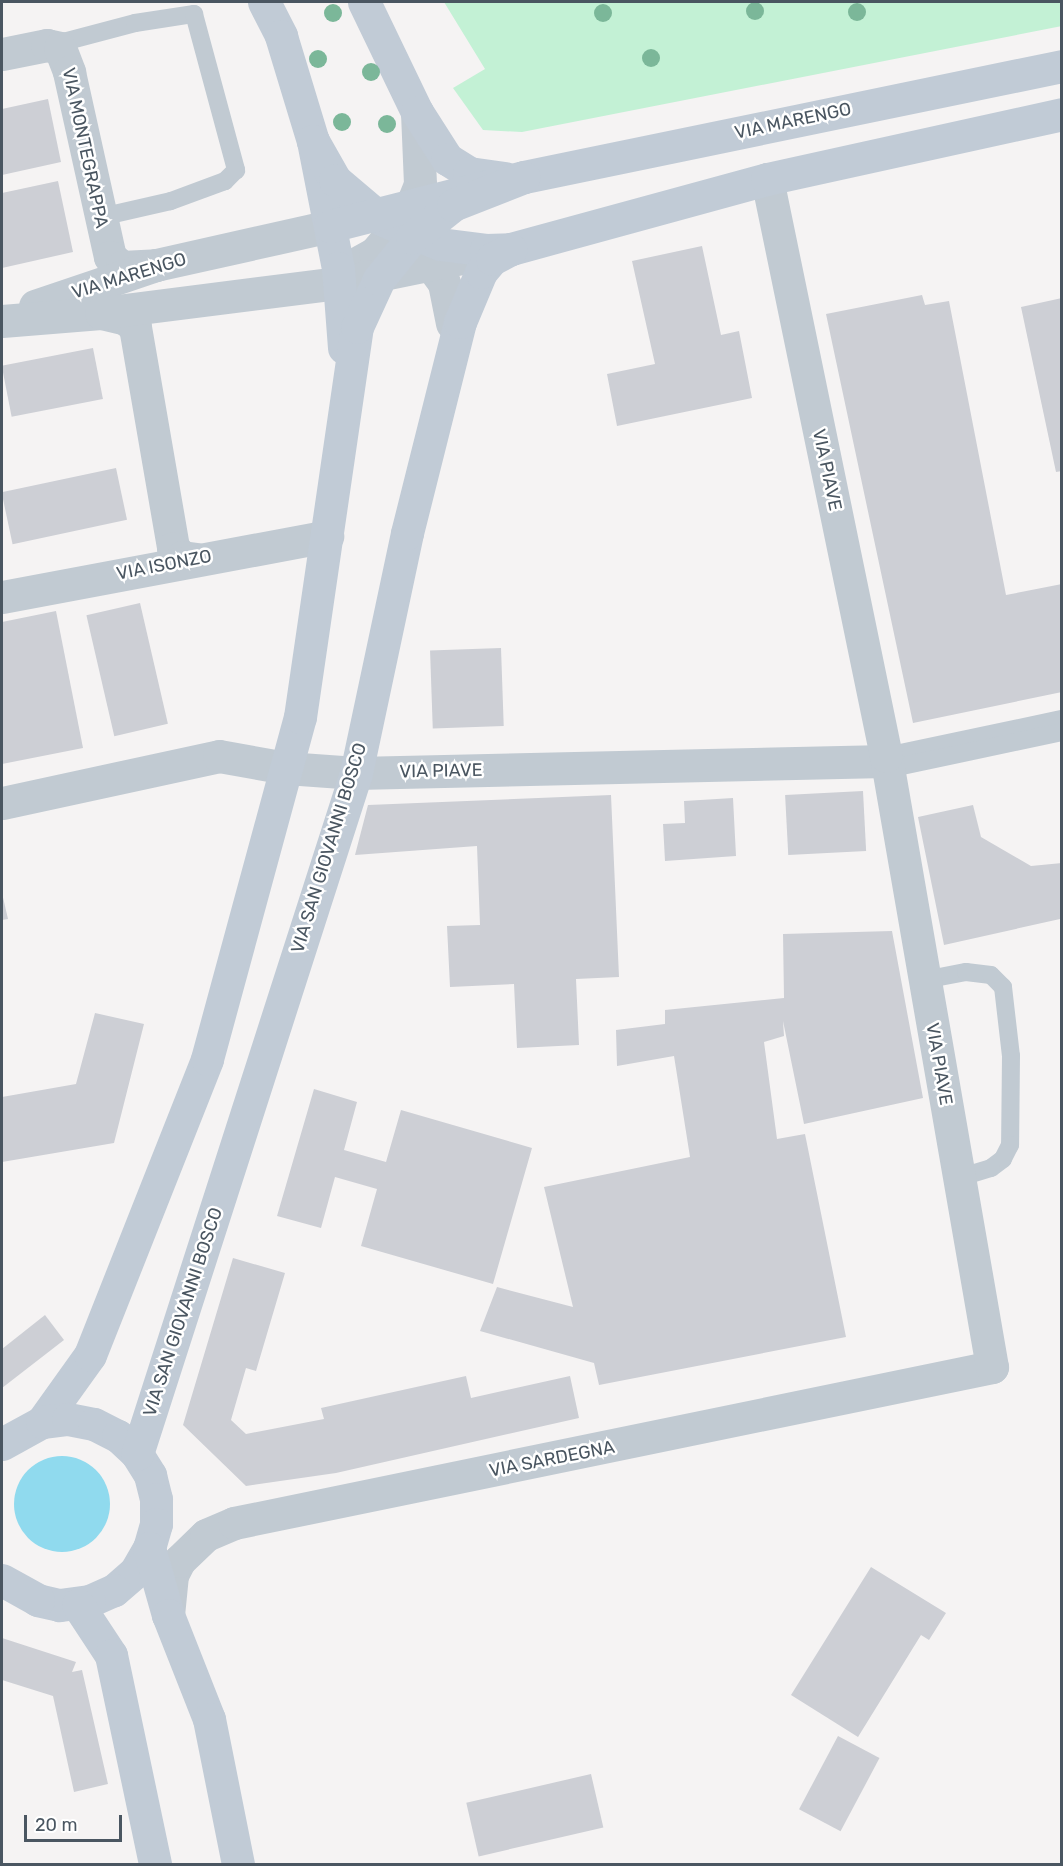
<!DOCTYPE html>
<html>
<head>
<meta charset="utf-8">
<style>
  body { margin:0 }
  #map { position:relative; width:1063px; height:1866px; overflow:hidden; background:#f5f3f3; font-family:Rubik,sans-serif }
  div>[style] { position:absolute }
  .green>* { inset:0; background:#c3f1d5 }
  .water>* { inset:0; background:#90daee }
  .round { border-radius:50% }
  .building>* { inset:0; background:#cdcfd5; transform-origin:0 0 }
  .service>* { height:18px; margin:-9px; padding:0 9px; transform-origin:9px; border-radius:9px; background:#c1cad2 }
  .minor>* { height:33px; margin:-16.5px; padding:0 16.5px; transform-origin:16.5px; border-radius:16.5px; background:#c1cad2 }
  .tertiary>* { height:33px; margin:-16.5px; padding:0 16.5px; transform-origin:16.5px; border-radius:16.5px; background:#c1cad2 }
  .secondary>* { height:33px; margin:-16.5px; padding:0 16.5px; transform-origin:16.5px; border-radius:16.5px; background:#c1cbd6 }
  .trees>* { width:18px; height:18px; margin:-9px; border-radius:50%; background:#7bb799 }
  span { translate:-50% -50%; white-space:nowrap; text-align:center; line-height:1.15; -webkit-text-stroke:5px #fff; paint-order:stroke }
  .street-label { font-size:18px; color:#4a5661 }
  .frame { position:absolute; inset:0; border:3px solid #4a5661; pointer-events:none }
  .scale { position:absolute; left:24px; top:1815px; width:98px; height:27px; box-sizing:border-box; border:3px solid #4a5661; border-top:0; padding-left:8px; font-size:18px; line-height:21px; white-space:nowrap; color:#4a5661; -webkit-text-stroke:4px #fff; paint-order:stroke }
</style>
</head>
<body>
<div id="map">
  <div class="green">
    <i style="clip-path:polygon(444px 2px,1061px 2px,1062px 26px,522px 132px,483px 130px,453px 88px,485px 69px)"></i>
  </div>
  <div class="water">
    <i class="round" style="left:14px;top:1456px;width:96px;height:96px"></i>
  </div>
  <div class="building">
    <i style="clip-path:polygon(48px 99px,61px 162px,2px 175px,2px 109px)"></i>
    <i style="clip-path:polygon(58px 181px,73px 252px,2px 268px,2px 193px)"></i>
    <i style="clip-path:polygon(702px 246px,721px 335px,739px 331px,752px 398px,617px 426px,607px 374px,655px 364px,632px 261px)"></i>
    <i style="clip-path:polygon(922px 295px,925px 305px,949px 301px,1006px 595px,1062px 584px,1062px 692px,913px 723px,826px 314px)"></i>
    <i style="clip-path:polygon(1062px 298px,1062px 471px,1056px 472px,1021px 307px)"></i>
    <i style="left:93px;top:348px;width:52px;height:93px;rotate:79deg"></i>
    <i style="left:116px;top:468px;width:53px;height:117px;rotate:78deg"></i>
    <i style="left:140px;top:603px;width:124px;height:55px;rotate:77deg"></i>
    <i style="clip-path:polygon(56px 611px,83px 748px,2px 764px,2px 622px)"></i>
    <i style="left:501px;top:648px;width:78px;height:71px;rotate:88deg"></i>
    <i style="left:863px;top:791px;width:60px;height:78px;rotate:87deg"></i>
    <i style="clip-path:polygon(611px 795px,619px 977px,576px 979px,579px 1045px,517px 1048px,514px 984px,450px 987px,447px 926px,480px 925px,477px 846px,355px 855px,368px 805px)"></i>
    <i style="clip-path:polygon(733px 798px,736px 856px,665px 861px,663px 824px,685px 823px,684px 801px)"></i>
    <i style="clip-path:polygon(973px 805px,981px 837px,1031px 866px,1062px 863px,1060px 919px,944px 945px,918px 817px)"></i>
    <i style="clip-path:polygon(2px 893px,8px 919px,2px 920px)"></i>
    <i style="clip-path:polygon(892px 931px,923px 1098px,804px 1124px,783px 1021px,784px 1036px,764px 1042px,777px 1139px,805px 1134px,846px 1337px,599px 1385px,594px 1363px,480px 1331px,497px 1287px,573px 1307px,544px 1187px,690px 1157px,674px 1056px,617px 1066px,616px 1030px,665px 1024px,665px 1010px,784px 998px,783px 934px)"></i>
    <i style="clip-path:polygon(95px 1013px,144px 1024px,114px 1143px,2px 1162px,2px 1097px,76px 1084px)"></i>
    <i style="clip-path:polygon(314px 1089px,357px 1102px,344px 1150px,386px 1162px,401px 1110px,532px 1148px,493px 1284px,361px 1246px,377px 1189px,335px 1177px,321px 1228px,277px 1216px)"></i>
    <i style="clip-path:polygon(233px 1258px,285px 1273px,256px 1371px,246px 1368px,231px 1420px,246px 1434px,324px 1419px,321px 1408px,466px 1376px,471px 1398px,570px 1376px,579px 1418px,336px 1473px,246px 1486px,183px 1425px)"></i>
    <i style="clip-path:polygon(45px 1315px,64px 1340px,2px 1388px,2px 1349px)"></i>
    <i style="clip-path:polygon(871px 1567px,946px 1613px,929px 1640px,921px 1635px,858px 1737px,791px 1695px)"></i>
    <i style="clip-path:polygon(2px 1638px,76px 1662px,72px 1672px,82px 1670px,108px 1784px,74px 1792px,53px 1696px,2px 1680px)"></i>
    <i style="left:838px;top:1736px;width:47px;height:83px;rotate:28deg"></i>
    <i style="left:591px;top:1774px;width:55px;height:128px;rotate:77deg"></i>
  </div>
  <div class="service">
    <i style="left:52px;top:45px;width:86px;rotate:-14.8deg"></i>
    <i style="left:135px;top:23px;width:60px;rotate:-8.7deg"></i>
    <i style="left:194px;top:14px;width:162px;rotate:74.9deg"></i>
    <i style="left:236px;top:170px;width:16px;rotate:135deg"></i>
    <i style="left:225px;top:181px;width:58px;rotate:159.7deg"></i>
    <i style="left:171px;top:201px;width:72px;rotate:167.1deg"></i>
    <i style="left:886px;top:756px;width:180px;rotate:-11.9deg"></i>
    <i style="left:888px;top:769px;width:178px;rotate:-12deg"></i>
    <i style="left:924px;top:980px;width:43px;rotate:-10.8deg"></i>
    <i style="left:966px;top:972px;width:25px;rotate:7deg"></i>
    <i style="left:991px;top:975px;width:17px;rotate:45deg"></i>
    <i style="left:1003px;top:987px;width:69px;rotate:83.4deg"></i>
    <i style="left:1011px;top:1056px;width:89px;rotate:90.6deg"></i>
    <i style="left:1010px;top:1145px;width:16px;rotate:117deg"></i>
    <i style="left:1003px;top:1159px;width:15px;rotate:143deg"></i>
    <i style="left:991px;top:1168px;width:34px;rotate:163deg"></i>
  </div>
  <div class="minor">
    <i style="left:2px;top:54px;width:46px;rotate:-11.3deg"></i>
    <i style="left:47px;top:45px;width:13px;rotate:13deg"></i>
    <i style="left:60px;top:48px;width:26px;rotate:69deg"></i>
    <i style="left:69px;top:72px;width:189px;rotate:77.5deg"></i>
    <i style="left:110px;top:257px;width:16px;rotate:40deg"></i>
    <i style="left:122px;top:267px;width:34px;rotate:-3deg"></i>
    <i style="left:101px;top:313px;width:26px;rotate:13deg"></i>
    <i style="left:126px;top:319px;width:12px;rotate:42deg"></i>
    <i style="left:135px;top:327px;width:224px;rotate:80.2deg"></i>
    <i style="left:173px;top:548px;width:13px;rotate:45deg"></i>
    <i style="left:182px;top:557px;width:15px;rotate:8deg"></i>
    <i style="left:2px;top:597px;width:331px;rotate:-10.6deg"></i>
    <i style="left:2px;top:803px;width:222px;rotate:-12.2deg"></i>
    <i style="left:219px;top:756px;width:68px;rotate:10.2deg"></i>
    <i style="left:286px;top:768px;width:70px;rotate:4.1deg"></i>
    <i style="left:356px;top:773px;width:530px;rotate:-1.3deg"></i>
    <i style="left:168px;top:1615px;width:40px;rotate:-84.3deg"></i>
    <i style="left:172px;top:1575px;width:16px;rotate:-63deg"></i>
    <i style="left:179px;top:1561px;width:37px;rotate:-44deg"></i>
    <i style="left:206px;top:1535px;width:30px;rotate:-23deg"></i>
    <i style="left:234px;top:1523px;width:774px;rotate:-11.63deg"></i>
    <i style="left:992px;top:1367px;width:620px;rotate:-99.84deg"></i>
    <i style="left:886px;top:756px;width:589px;rotate:-101.65deg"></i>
  </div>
  <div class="tertiary">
    <i style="left:420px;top:250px;width:41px;rotate:54deg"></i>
    <i style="left:444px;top:283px;width:41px;rotate:78.7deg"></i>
    <i style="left:337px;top:274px;width:43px;rotate:-28.9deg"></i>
    <i style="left:375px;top:253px;width:51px;rotate:-49.8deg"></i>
    <i style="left:408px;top:214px;width:32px;rotate:-68deg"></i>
    <i style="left:420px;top:184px;width:72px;rotate:-92.4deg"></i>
    <i style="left:35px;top:306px;width:128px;rotate:-18.7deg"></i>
    <i style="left:156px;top:265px;width:178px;rotate:-12.6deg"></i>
    <i style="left:2px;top:321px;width:99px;rotate:-4.6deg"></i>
    <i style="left:101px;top:313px;width:240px;rotate:-7.2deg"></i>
    <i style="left:339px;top:283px;width:156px;rotate:-11.5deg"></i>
  </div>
  <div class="secondary">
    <i style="left:264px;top:2px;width:38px;rotate:63deg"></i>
    <i style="left:281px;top:36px;width:110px;rotate:73.1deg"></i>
    <i style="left:313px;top:141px;width:129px;rotate:78.9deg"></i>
    <i style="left:338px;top:268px;width:80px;rotate:85.7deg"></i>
    <i style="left:364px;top:2px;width:122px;rotate:64.3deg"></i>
    <i style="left:417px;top:112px;width:56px;rotate:57.4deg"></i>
    <i style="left:447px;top:159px;width:26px;rotate:32deg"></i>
    <i style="left:469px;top:173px;width:36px;rotate:8deg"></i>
    <i style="left:313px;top:141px;width:45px;rotate:60.6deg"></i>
    <i style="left:335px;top:180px;width:60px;rotate:40.3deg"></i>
    <i style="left:381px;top:219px;width:64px;rotate:23deg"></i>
    <i style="left:440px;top:244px;width:46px;rotate:7.4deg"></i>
    <i style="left:486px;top:250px;width:25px;rotate:-2deg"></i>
    <i style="left:511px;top:249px;width:265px;rotate:-15.3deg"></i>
    <i style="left:767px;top:179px;width:302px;rotate:-12.4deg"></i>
    <i style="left:330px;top:226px;width:200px;rotate:-14.2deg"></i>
    <i style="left:524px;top:177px;width:549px;rotate:-11.66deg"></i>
    <i style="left:42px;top:1422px;width:82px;rotate:-54.4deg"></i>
    <i style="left:90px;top:1355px;width:318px;rotate:-68.4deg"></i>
    <i style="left:207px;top:1059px;width:354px;rotate:-74.8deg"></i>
    <i style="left:300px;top:717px;width:394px;rotate:-81.7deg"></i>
    <i style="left:357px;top:327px;width:53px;rotate:-65.4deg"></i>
    <i style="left:379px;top:279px;width:53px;rotate:-51.2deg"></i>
    <i style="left:412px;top:238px;width:53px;rotate:-38.8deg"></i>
    <i style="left:453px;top:205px;width:76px;rotate:-21.5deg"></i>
    <i style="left:2px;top:1444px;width:46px;rotate:-28.8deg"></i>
    <i style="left:42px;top:1422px;width:26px;rotate:-7deg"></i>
    <i style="left:68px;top:1419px;width:26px;rotate:11deg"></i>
    <i style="left:94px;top:1424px;width:27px;rotate:27deg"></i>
    <i style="left:118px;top:1436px;width:26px;rotate:43deg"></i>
    <i style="left:137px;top:1454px;width:25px;rotate:58deg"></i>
    <i style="left:150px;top:1475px;width:25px;rotate:76deg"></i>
    <i style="left:156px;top:1499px;width:25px;rotate:90deg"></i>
    <i style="left:156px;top:1524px;width:25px;rotate:106deg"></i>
    <i style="left:149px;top:1548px;width:28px;rotate:120deg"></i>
    <i style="left:135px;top:1572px;width:28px;rotate:139deg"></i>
    <i style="left:114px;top:1590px;width:27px;rotate:156deg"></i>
    <i style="left:89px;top:1601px;width:30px;rotate:172deg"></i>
    <i style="left:59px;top:1605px;width:22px;rotate:-167deg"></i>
    <i style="left:38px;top:1600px;width:41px;rotate:-150.9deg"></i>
    <i style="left:137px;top:1454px;width:715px;rotate:-72.17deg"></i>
    <i style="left:356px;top:773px;width:245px;rotate:-78deg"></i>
    <i style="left:407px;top:533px;width:218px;rotate:-75.9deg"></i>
    <i style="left:460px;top:322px;width:54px;rotate:-67.2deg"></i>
    <i style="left:481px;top:272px;width:17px;rotate:-50deg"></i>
    <i style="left:492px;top:259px;width:21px;rotate:-28deg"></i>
    <i style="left:149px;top:1548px;width:70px;rotate:74.2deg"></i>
    <i style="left:168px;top:1615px;width:112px;rotate:68.5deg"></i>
    <i style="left:209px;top:1719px;width:148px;rotate:78.7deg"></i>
    <i style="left:78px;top:1605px;width:60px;rotate:56.6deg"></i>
    <i style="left:111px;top:1655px;width:214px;rotate:78.1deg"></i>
  </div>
  <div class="trees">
    <i style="left:755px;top:11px"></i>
    <i style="left:857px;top:12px"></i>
    <i style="left:333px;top:13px"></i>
    <i style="left:603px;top:13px"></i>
    <i style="left:651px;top:58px"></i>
    <i style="left:318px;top:59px"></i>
    <i style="left:371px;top:72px"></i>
    <i style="left:342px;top:122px"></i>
    <i style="left:387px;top:124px"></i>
  </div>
  <div class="street-label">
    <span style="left:793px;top:121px;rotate:-12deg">VIA MARENGO</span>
    <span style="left:85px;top:148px;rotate:78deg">VIA MONTEGRAPPA</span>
    <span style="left:129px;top:276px;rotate:-17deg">VIA MARENGO</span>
    <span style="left:827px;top:470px;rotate:78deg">VIA PIAVE</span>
    <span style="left:164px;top:565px;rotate:-11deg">VIA ISONZO</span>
    <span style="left:441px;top:771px;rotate:-1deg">VIA PIAVE</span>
    <span style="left:329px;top:848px;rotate:-73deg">VIA SAN GIOVANNI BOSCO</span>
    <span style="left:939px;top:1064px;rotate:80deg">VIA PIAVE</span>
    <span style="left:183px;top:1312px;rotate:-72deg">VIA SAN GIOVANNI BOSCO</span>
    <span style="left:552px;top:1459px;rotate:-11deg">VIA SARDEGNA</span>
  </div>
  <div class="frame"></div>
  <div class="scale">20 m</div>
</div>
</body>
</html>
